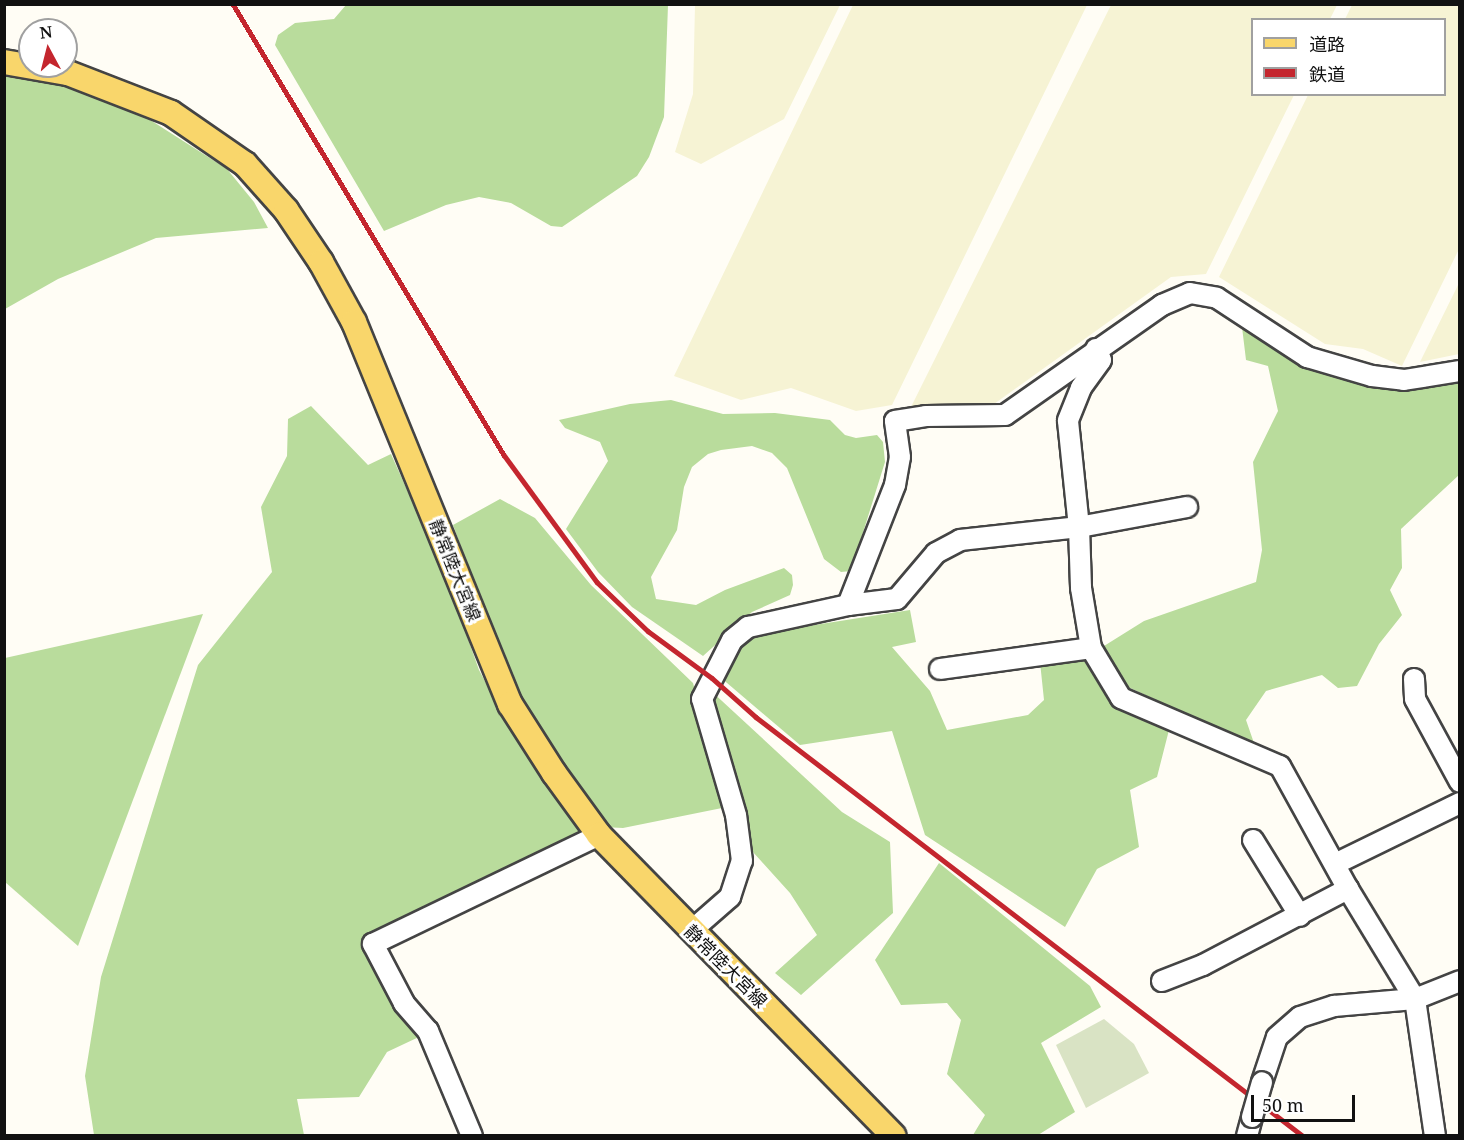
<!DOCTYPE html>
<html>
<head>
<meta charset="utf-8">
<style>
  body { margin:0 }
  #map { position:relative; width:1464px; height:1140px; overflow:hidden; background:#fffdf5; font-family:"Noto Serif","Noto Sans JP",serif }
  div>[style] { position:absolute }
  .farmland>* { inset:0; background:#f6f3d4 }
  .forest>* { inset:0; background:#b9dc9c }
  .cemetery>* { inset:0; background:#d9e3c4 }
  .roads { filter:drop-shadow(2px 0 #444) drop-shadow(-2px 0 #444) drop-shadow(0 2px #444) drop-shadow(0 -2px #444) }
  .minor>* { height:20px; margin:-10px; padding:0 10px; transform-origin:10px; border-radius:10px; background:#fff }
  .major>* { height:24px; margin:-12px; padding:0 12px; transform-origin:12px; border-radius:12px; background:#f9d66b }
  .rail>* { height:4.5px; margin:-2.25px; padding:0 2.25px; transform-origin:2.25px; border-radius:2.25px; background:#c4262e }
  .bridges { filter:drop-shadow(2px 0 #444) drop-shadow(-2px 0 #444) drop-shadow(0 2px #444) drop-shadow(0 -2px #444) }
  .minor-bridge>* { height:20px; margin:-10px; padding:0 10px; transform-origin:10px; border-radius:10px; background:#fff }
  span { translate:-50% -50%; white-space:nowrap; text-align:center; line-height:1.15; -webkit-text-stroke:6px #fff; paint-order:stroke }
  .street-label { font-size:18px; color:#111 }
  .frame { position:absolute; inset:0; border:6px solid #111; pointer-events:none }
  .legend { position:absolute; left:1251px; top:18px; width:195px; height:78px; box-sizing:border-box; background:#fff; border:2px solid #a0a0a0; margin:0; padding:8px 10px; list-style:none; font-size:18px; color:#111 }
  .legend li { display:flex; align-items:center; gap:12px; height:30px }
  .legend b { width:30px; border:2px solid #a0a0a0 }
  .north { position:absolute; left:18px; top:18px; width:60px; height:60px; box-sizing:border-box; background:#fff; border:2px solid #a0a0a0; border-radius:50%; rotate:353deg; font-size:16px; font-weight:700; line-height:24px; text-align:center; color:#111 }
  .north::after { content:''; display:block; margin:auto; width:21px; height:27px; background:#c4262e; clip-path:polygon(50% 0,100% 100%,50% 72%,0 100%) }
  .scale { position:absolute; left:1251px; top:1095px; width:104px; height:27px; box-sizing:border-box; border:3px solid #111; border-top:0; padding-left:8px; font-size:18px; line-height:21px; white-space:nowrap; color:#111; -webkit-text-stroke:4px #fff; paint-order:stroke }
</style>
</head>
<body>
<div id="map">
  <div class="farmland">
    <i style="clip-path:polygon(695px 5px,840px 5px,784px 119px,701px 164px,675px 152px,693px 94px)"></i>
    <i style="clip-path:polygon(853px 5px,1087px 5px,892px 405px,856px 411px,791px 388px,741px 400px,674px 376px)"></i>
    <i style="clip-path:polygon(1111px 5px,1337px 5px,1330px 19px,1252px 20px,1252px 94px,1294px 95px,1206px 274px,1171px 277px,994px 404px,911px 407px)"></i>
    <i style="clip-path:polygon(1352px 5px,1459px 5px,1459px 249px,1402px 366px,1363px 349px,1325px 344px,1219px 277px,1308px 95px,1444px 94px,1444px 20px,1345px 19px)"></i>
    <i style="clip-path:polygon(1459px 283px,1459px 354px,1420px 362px)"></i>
  </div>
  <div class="forest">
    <i style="clip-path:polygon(346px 5px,668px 5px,664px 117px,649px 157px,637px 176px,562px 227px,551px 226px,511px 203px,479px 197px,446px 205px,384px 231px,275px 45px,278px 35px,295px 23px,334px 19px)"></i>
    <i style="clip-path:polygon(4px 76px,68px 86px,144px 116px,227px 169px,254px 202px,268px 228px,156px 238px,58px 279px,5px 309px)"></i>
    <i style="clip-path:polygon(1242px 327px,1301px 361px,1388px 386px,1459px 374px,1459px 475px,1401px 529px,1402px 568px,1390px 590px,1402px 615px,1379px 644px,1357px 686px,1338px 688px,1322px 675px,1266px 691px,1246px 720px,1255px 746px,1126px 686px,1104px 646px,1144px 621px,1256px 582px,1262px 550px,1253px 462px,1278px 411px,1268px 366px,1246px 360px)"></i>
    <i style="clip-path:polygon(671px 400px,723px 414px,775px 413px,830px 420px,845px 435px,856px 438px,877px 435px,883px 442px,885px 462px,851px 571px,841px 572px,824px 559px,787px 468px,772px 453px,752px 446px,721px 450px,708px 454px,692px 467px,684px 487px,677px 530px,651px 577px,656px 599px,696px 605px,725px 590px,784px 568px,792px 575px,793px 585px,790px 595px,752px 612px,703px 656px,632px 607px,598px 572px,566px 529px,608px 461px,600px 442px,565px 428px,559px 420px,630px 404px)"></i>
    <i style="clip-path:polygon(311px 406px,368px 465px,391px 454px,446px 577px,479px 670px,503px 715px,583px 830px,368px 940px,421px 1036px,387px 1052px,359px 1097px,297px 1099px,304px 1135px,94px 1135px,85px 1076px,101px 977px,198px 665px,272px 572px,261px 507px,287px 456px,288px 419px)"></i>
    <i style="clip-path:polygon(500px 499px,535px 518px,591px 585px,693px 683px,727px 807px,623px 828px,603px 827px,516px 697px,453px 525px)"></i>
    <i style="clip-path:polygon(910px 610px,916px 642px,892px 647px,930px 691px,947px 730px,1028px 715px,1044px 700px,1040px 662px,1082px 655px,1117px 705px,1169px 730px,1157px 777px,1130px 790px,1139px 847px,1097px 869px,1065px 927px,925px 835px,892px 731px,800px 745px,720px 677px,745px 636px)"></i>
    <i style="clip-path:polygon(203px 614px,78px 946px,5px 882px,5px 658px)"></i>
    <i style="clip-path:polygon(709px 689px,842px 812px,890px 842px,893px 913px,801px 995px,775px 973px,817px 935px,790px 893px,743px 841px)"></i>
    <i style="clip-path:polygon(939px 863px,1090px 986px,1101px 1007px,1041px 1043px,1075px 1112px,1038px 1135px,973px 1135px,985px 1115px,947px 1074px,961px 1020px,947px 1003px,901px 1005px,875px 960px)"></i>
  </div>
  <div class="cemetery">
    <i style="clip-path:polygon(1104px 1019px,1134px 1044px,1149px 1073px,1086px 1108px,1056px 1045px)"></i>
  </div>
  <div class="roads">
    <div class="minor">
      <i style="left:1096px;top:349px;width:12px;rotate:66deg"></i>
      <i style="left:1101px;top:360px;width:34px;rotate:126deg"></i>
      <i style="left:1081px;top:388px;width:35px;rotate:112deg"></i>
      <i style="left:1068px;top:421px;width:107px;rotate:84.1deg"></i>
      <i style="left:1079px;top:527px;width:110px;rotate:-10.5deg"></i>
      <i style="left:848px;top:605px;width:49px;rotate:-7deg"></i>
      <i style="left:897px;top:599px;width:60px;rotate:-49.7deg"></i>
      <i style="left:936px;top:553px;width:27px;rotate:-28deg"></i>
      <i style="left:960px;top:540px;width:120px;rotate:-6.2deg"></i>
      <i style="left:1079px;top:527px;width:61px;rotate:88.1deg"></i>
      <i style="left:1081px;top:588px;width:61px;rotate:80.5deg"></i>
      <i style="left:1091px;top:648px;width:58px;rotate:59deg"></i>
      <i style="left:1121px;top:698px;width:173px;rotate:23.2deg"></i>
      <i style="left:1280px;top:766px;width:141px;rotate:61.1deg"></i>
      <i style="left:1348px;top:889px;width:129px;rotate:58.7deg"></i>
      <i style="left:1415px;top:999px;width:138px;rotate:81.7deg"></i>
      <i style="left:940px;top:669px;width:152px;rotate:-7.9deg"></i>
      <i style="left:1414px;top:679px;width:20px;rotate:87deg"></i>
      <i style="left:1415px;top:699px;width:94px;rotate:61.5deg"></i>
      <i style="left:1253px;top:840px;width:89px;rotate:58.3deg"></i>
      <i style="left:1335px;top:864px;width:139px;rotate:-26deg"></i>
      <i style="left:691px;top:931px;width:52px;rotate:-41.1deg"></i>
      <i style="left:730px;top:897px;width:38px;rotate:-72deg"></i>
      <i style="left:742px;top:861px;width:46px;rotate:-97.4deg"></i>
      <i style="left:736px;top:815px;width:121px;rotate:-106.3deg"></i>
      <i style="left:702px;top:699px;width:66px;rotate:-63deg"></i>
      <i style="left:732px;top:640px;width:21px;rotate:-39deg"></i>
      <i style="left:748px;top:627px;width:102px;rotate:-12.4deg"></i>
      <i style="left:848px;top:605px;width:129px;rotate:-68.6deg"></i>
      <i style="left:895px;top:485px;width:28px;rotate:-80deg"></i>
      <i style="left:900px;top:457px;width:36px;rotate:-98deg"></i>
      <i style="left:895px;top:421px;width:31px;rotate:-9deg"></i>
      <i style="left:926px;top:416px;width:79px;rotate:-0.7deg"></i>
      <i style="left:1005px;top:415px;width:192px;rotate:-35deg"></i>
      <i style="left:1162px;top:305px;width:30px;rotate:-23deg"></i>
      <i style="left:1190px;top:293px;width:27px;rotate:10deg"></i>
      <i style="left:1217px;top:298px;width:108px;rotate:33.2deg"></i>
      <i style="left:1307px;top:357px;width:68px;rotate:16.3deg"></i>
      <i style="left:1372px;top:376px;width:32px;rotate:7deg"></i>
      <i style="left:1404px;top:380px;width:57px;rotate:-9.1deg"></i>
      <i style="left:1162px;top:981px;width:44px;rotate:-21.3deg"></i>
      <i style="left:1203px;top:965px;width:164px;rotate:-27.7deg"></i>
      <i style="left:1262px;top:1082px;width:47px;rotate:-71.6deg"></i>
      <i style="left:1277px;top:1037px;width:30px;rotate:-41deg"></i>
      <i style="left:1300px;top:1017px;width:36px;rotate:-18deg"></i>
      <i style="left:1334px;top:1006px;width:81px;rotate:-4.9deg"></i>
      <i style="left:1415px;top:999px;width:48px;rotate:-21.8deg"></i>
      <i style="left:472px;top:1136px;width:114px;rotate:-112.7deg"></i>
      <i style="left:428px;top:1031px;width:37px;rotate:-131deg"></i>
      <i style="left:404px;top:1003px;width:67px;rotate:-117.7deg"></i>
      <i style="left:373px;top:944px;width:251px;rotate:-25.7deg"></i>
      <i style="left:1247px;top:1136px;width:20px;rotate:-75deg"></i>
    </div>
    <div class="major">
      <i style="left:4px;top:62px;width:65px;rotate:9.8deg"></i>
      <i style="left:68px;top:73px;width:110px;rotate:21.2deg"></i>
      <i style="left:171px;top:113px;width:90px;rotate:34.6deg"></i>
      <i style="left:245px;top:164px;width:62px;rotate:48.3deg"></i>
      <i style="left:286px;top:210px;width:63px;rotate:56.1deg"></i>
      <i style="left:321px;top:262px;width:68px;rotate:61.2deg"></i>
      <i style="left:354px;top:322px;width:413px;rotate:67.8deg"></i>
      <i style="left:510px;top:704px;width:82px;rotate:57.5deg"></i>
      <i style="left:554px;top:773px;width:77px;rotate:54deg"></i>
      <i style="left:599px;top:835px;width:421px;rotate:45.6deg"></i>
    </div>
  </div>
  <div class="rail">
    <i style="left:233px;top:4px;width:526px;rotate:59deg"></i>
    <i style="left:504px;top:455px;width:157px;rotate:53.8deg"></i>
    <i style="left:597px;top:582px;width:71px;rotate:43.9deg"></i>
    <i style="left:648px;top:631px;width:79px;rotate:36.3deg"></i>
    <i style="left:712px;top:678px;width:59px;rotate:41.6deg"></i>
    <i style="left:756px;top:717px;width:689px;rotate:37.45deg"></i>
  </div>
  <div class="bridges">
    <div class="minor-bridge">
      <i style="left:1252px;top:1117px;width:36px;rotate:-74deg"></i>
    </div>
  </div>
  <div class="street-label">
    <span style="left:455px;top:570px;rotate:68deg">静常陸大宮線</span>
    <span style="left:726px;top:966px;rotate:45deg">静常陸大宮線</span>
  </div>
  <div class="frame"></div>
  <ul class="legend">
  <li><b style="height:8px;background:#f9d66b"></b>道路</li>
  <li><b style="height:8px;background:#c4262e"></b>鉄道</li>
  </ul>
  <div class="north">N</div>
  <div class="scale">50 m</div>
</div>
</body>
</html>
